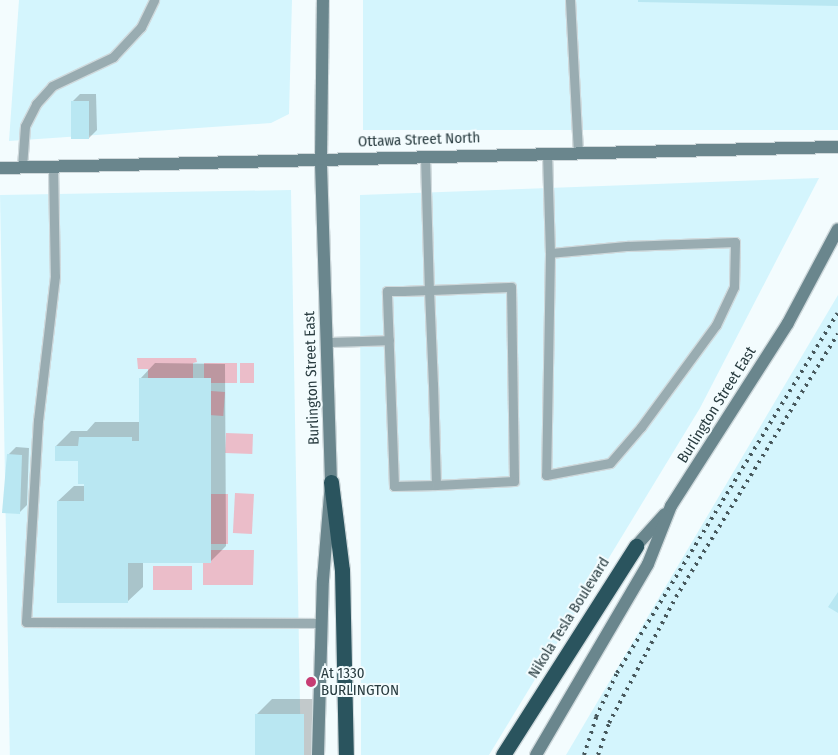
<!DOCTYPE html>
<html>
<head>
<meta charset="utf-8">
<style>
  body { margin:0 }
  #map { position:relative; width:838px; height:755px; overflow:hidden; background:#f3fcfe; font-family:"Fira Sans Condensed",sans-serif }
  div>[style] { position:absolute }
  .built>* { inset:0; background:#d4f5fd; transform-origin:0 0 }
  .green>* { inset:0; background:#ebbdc9; transform-origin:0 0 }
  .shadow>* { inset:0; background:#0003 }
  .building>* { inset:0; background:#b9e7f2; transform-origin:0 0 }
  .roads { filter:drop-shadow(1px 0 #cfd9dc) drop-shadow(-1px 0 #cfd9dc) drop-shadow(0 1px #cfd9dc) drop-shadow(0 -1px #cfd9dc) }
  .lane>* { height:9px; margin:-4.5px; padding:0 4.5px; transform-origin:4.5px; border-radius:4.5px; background:#99acb1 }
  .secondary>* { height:12px; margin:-6px; padding:0 6px; transform-origin:6px; border-radius:6px; background:#6a868d }
  .highway>* { height:15px; margin:-7.5px; padding:0 7.5px; transform-origin:7.5px; border-radius:7.5px; background:#2a545e }
  .rail>* { height:4px; margin-top:-2px; transform-origin:0; background:repeating-linear-gradient(90deg,#47585c 0 2.5px,transparent 0 7.5px) }
  .dots>* { width:14px; height:14px; translate:-50% -50%; box-sizing:border-box; border:2px solid #f3fcfe; border-radius:50% }
  span { translate:-50% -50%; white-space:nowrap; text-align:center; line-height:1.15; -webkit-text-stroke:4px #f3fcfe; paint-order:stroke }
  .street-label { font-size:15px; color:#293c40 }
  .poi-label { font-size:15px; color:#293c40 }
  .left { translate:0 -50%; text-align:left }
</style>
</head>
<body>
<div id="map">
  <div class="built">
    <i style="clip-path:polygon(19px 0,292px 0,289px 114px,271px 123px,9px 141px)"></i>
    <i style="left:363px;top:0;width:475px;height:130px"></i>
    <i style="clip-path:polygon(819px 178px,700px 408px,489px 755px,361px 755px,360px 195px)"></i>
    <i style="left:291px;top:190px;width:565px;height:291px;rotate:89deg"></i>
    <i style="clip-path:polygon(838px 295px,838px 755px,566px 755px)"></i>
  </div>
  <div class="green">
    <i style="clip-path:polygon(137px 358px,196px 358px,197px 362px,193px 363px,193px 378px,148px 378px,148px 369px,138px 369px)"></i>
    <i style="clip-path:polygon(204px 363px,237px 363px,237px 383px,211px 383px,204px 378px)"></i>
    <i style="left:240px;top:363px;width:14px;height:20px"></i>
    <i style="left:211px;top:391px;width:14px;height:24px;rotate:4deg"></i>
    <i style="left:226px;top:433px;width:27px;height:20px;rotate:2deg"></i>
    <i style="left:235px;top:493px;width:19px;height:40px;rotate:3deg"></i>
    <i style="left:211px;top:494px;width:17px;height:50px"></i>
    <i style="clip-path:polygon(211px 550px,254px 550px,253px 585px,203px 585px,203px 563px)"></i>
    <i style="left:153px;top:566px;width:39px;height:24px"></i>
  </div>
  <div class="shadow">
    <i style="clip-path:polygon(80px 94px,96px 94px,97px 130px,89px 138px,72px 102px)"></i>
    <i style="clip-path:polygon(155px 363px,225px 364px,226px 546px,210px 562px,143px 561px,143px 587px,127px 602px,58px 501px,74px 486px,85px 486px,79px 460px,56px 446px,71px 431px,87px 431px,95px 422px,140px 422px,140px 379px)"></i>
    <i style="clip-path:polygon(16px 447px,29px 448px,27px 505px,19px 513px,8px 455px)"></i>
    <i style="clip-path:polygon(272px 699px,318px 699px,318px 755px,269px 755px,256px 715px)"></i>
  </div>
  <div class="building">
    <i style="clip-path:polygon(638px 0,838px 0,838px 6px,638px 2px)"></i>
    <i style="left:71px;top:101px;width:18px;height:38px"></i>
    <i style="clip-path:polygon(139px 378px,211px 378px,211px 563px,128px 563px,128px 603px,57px 603px,57px 501px,84px 501px,84px 484px,78px 484px,78px 461px,55px 461px,55px 446px,78px 446px,79px 437px,132px 437px,132px 441px,139px 441px)"></i>
    <i style="clip-path:polygon(7px 454px,22px 455px,20px 514px,2px 513px)"></i>
    <i style="clip-path:polygon(838px 592px,838px 613px,828px 607px)"></i>
    <i style="left:255px;top:714px;width:49px;height:41px"></i>
  </div>
  <div class="roads">
    <div class="lane">
      <i style="left:570px;top:0;width:153px;rotate:87deg"></i>
      <i style="left:547px;top:153px;width:100px;rotate:88.3deg"></i>
      <i style="left:550px;top:253px;width:222px;rotate:91deg"></i>
      <i style="left:546px;top:475px;width:65px;rotate:-10.6deg"></i>
      <i style="left:610px;top:463px;width:48px;rotate:-49.3deg"></i>
      <i style="left:641px;top:427px;width:127px;rotate:-53.7deg"></i>
      <i style="left:716px;top:325px;width:42px;rotate:-64.7deg"></i>
      <i style="left:734px;top:287px;width:45px;rotate:-88.7deg"></i>
      <i style="left:735px;top:242px;width:108px;rotate:177.9deg"></i>
      <i style="left:627px;top:246px;width:77px;rotate:174.8deg"></i>
      <i style="left:425px;top:157px;width:133px;rotate:88.3deg"></i>
      <i style="left:429px;top:290px;width:94px;rotate:87.6deg"></i>
      <i style="left:433px;top:384px;width:101px;rotate:88.3deg"></i>
      <i style="left:436px;top:485px;width:42px;rotate:178.6deg"></i>
      <i style="left:394px;top:486px;width:195px;rotate:-92.1deg"></i>
      <i style="left:387px;top:291px;width:16px"></i>
      <i style="left:403px;top:291px;width:26px;rotate:-2deg"></i>
      <i style="left:429px;top:290px;width:82px;rotate:-2.1deg"></i>
      <i style="left:511px;top:287px;width:194px;rotate:89.1deg"></i>
      <i style="left:514px;top:481px;width:78px;rotate:177.1deg"></i>
      <i style="left:53px;top:166px;width:110px;rotate:89deg"></i>
      <i style="left:55px;top:276px;width:145px;rotate:96.7deg"></i>
      <i style="left:38px;top:420px;width:202px;rotate:93.4deg"></i>
      <i style="left:26px;top:622px;width:295px;rotate:0.2deg"></i>
      <i style="left:22px;top:167px;width:41px;rotate:-85.8deg"></i>
      <i style="left:25px;top:126px;width:25px;rotate:-63deg"></i>
      <i style="left:36px;top:104px;width:24px;rotate:-48deg"></i>
      <i style="left:52px;top:86px;width:68px;rotate:-25.4deg"></i>
      <i style="left:113px;top:57px;width:41px;rotate:-47deg"></i>
      <i style="left:141px;top:27px;width:30px;rotate:-64deg"></i>
      <i style="left:327px;top:342px;width:62px;rotate:-1.8deg"></i>
    </div>
    <div class="secondary">
      <i style="left:0;top:168px;width:838px;rotate:-1.44deg"></i>
      <i style="left:636px;top:546px;width:43px;rotate:-47.8deg"></i>
      <i style="left:318px;top:755px;width:175px;rotate:-88.4deg"></i>
      <i style="left:323px;top:580px;width:98px;rotate:-85.3deg"></i>
      <i style="left:331px;top:482px;width:323px;rotate:-91.8deg"></i>
      <i style="left:321px;top:159px;width:159px;rotate:-89.3deg"></i>
      <i style="left:536px;top:755px;width:221px;rotate:-59.6deg"></i>
      <i style="left:648px;top:564px;width:62px;rotate:-68.4deg"></i>
      <i style="left:671px;top:506px;width:217px;rotate:-57.4deg"></i>
      <i style="left:788px;top:323px;width:106px;rotate:-62deg"></i>
    </div>
    <div class="highway">
      <i style="left:331px;top:482px;width:89px;rotate:82.9deg"></i>
      <i style="left:342px;top:570px;width:185px;rotate:88.8deg"></i>
      <i style="left:503px;top:755px;width:248px;rotate:-57.5deg"></i>
    </div>
  </div>
  <div class="rail">
    <i style="left:584px;top:755px;width:40px;rotate:-72deg"></i>
    <i style="left:596px;top:717px;width:49px;rotate:-64.5deg"></i>
    <i style="left:617px;top:673px;width:422px;rotate:-58.5deg"></i>
    <i style="left:598px;top:755px;width:34px;rotate:-71deg"></i>
    <i style="left:609px;top:723px;width:143px;rotate:-62deg"></i>
    <i style="left:676px;top:597px;width:309px;rotate:-58.4deg"></i>
  </div>
  <div class="dots">
    <i style="left:311px;top:682px;background:#c73d74"></i>
  </div>
  <div class="street-label">
    <span style="left:419px;top:140px;rotate:-2deg">Ottawa Street North</span>
    <span style="left:312px;top:378px;rotate:-92deg">Burlington Street East</span>
    <span style="left:717px;top:405px;rotate:-58deg">Burlington Street East</span>
    <span style="left:569px;top:618px;rotate:-58deg">Nikola Tesla Boulevard</span>
  </div>
  <div class="poi-label">
    <span class="left" style="left:321px;top:682px">At 1330<br>BURLINGTON</span>
  </div>
</div>
</body>
</html>
